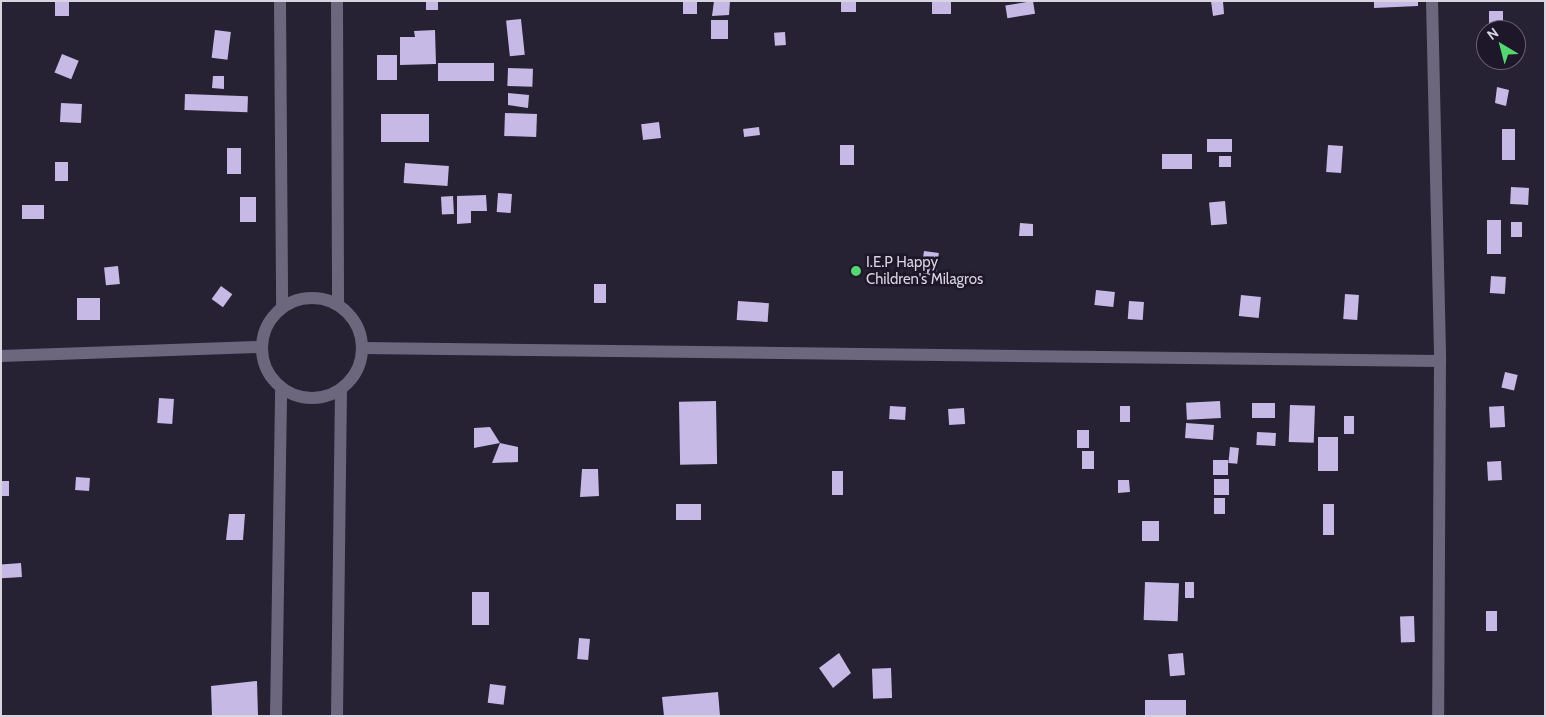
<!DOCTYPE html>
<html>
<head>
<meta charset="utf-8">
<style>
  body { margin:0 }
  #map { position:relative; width:1546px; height:717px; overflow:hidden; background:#262133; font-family:Cabin,sans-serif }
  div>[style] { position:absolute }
  .building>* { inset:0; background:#c6b9e6; transform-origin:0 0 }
  .minor>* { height:12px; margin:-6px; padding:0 6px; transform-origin:6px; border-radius:6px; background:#6d677d }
  .minor>.ring { margin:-6px; padding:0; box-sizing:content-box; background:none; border:12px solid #6d677d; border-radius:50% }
  .dots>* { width:14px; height:14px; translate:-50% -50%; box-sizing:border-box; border:2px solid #1d1729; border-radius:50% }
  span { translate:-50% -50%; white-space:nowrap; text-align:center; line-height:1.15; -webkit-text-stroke:5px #1d1729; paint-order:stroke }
  .poi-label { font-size:15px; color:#d8d5e1 }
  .left { translate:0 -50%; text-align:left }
  .frame { position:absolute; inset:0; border:2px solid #d8d5e1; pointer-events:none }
  .north { position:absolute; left:1476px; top:20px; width:50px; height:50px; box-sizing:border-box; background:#1d1729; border:1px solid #686373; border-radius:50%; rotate:323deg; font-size:14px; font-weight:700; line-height:20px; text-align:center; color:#d8d5e1 }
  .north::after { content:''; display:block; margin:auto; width:18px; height:22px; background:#54d672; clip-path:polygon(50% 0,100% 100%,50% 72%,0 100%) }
</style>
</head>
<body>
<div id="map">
  <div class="building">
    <i style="left:55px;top:1px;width:14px;height:15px"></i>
    <i style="left:426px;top:1px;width:12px;height:9px"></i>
    <i style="left:683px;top:1px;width:14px;height:13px"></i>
    <i style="clip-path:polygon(714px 1px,730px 1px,729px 15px,712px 16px)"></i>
    <i style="left:841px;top:1px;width:15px;height:11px"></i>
    <i style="left:932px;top:1px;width:19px;height:13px"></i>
    <i style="left:1033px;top:1px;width:13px;height:28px;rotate:81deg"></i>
    <i style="clip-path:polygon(1211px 1px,1223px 1px,1224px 14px,1213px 16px)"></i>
    <i style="clip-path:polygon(1374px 1px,1418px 1px,1418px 6px,1374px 8px)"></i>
    <i style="left:1489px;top:11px;width:14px;height:19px"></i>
    <i style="left:521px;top:19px;width:36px;height:15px;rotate:84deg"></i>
    <i style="left:711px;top:20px;width:17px;height:19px"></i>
    <i style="left:215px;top:30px;width:16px;height:28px;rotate:7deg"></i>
    <i style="clip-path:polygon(435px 30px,436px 64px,400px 65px,400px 37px,415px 37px,414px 31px)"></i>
    <i style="left:785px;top:32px;width:13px;height:11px;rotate:86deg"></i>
    <i style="left:62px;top:54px;width:18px;height:20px;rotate:22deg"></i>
    <i style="left:377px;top:55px;width:20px;height:25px"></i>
    <i style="left:494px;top:63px;width:18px;height:56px;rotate:90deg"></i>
    <i style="left:508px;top:68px;width:25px;height:18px;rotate:2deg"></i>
    <i style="clip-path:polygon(213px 76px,224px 76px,224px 89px,212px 88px)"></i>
    <i style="clip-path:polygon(1497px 87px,1509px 90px,1506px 106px,1495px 103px)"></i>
    <i style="clip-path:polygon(508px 93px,529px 95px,528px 108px,508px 105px)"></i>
    <i style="left:185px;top:94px;width:63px;height:16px;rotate:2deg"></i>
    <i style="left:61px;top:103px;width:21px;height:19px;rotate:3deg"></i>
    <i style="left:505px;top:113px;width:32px;height:23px;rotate:2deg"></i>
    <i style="left:429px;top:114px;width:28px;height:48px;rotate:90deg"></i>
    <i style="left:659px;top:122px;width:16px;height:18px;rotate:83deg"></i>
    <i style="left:759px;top:127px;width:8px;height:16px;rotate:83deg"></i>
    <i style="left:1502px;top:129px;width:13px;height:31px"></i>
    <i style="left:1232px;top:139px;width:13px;height:25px;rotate:90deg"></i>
    <i style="left:840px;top:145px;width:14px;height:20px"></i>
    <i style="left:1328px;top:145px;width:15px;height:27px;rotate:4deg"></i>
    <i style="left:227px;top:148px;width:14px;height:26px"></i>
    <i style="left:1162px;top:154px;width:30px;height:15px"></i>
    <i style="left:1219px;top:156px;width:12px;height:11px"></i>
    <i style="left:55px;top:162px;width:13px;height:19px"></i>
    <i style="left:405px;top:163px;width:44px;height:20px;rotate:4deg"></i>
    <i style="left:1511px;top:187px;width:18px;height:17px;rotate:3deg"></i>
    <i style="left:498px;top:193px;width:14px;height:19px;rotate:4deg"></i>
    <i style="clip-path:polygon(486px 195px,487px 211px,471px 211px,471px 223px,457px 224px,457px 196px)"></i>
    <i style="left:453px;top:196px;width:18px;height:12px;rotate:87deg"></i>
    <i style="left:256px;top:197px;width:25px;height:16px;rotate:90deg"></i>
    <i style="left:1225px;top:201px;width:23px;height:16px;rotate:85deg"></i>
    <i style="left:22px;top:205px;width:22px;height:14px"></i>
    <i style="left:1487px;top:220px;width:14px;height:34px"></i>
    <i style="left:1522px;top:222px;width:15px;height:11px;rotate:90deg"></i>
    <i style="clip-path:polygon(1020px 223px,1033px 224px,1033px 236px,1019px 236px)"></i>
    <i style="left:924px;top:251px;width:15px;height:23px;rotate:8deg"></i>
    <i style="left:118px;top:266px;width:18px;height:14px;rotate:84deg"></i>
    <i style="left:1491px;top:276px;width:15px;height:17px;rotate:4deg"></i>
    <i style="left:594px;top:284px;width:12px;height:19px"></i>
    <i style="left:221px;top:286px;width:14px;height:16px;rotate:36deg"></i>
    <i style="left:1096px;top:290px;width:19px;height:15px;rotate:6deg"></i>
    <i style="left:1345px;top:294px;width:14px;height:25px;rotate:4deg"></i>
    <i style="left:1241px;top:295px;width:20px;height:21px;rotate:6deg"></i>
    <i style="left:100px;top:298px;width:22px;height:23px;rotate:90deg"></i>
    <i style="left:738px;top:301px;width:31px;height:19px;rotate:4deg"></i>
    <i style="left:1129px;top:301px;width:15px;height:18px;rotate:4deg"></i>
    <i style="left:1505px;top:372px;width:13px;height:16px;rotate:13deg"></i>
    <i style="left:159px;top:398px;width:15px;height:25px;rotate:4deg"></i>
    <i style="left:716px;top:401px;width:63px;height:37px;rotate:89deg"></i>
    <i style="left:1220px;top:401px;width:17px;height:34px;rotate:87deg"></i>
    <i style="left:1252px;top:403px;width:23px;height:15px"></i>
    <i style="left:1290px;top:405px;width:25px;height:37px;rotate:2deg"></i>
    <i style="left:890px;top:406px;width:16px;height:13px;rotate:4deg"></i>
    <i style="left:1120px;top:406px;width:10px;height:16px"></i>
    <i style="left:1504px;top:406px;width:21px;height:15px;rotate:87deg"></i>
    <i style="left:964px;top:408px;width:16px;height:16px;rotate:86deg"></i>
    <i style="left:1344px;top:416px;width:10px;height:18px"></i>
    <i style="left:1214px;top:425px;width:15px;height:28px;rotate:94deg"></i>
    <i style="clip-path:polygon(490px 427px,500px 443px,474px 448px,474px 428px)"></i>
    <i style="left:1077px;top:430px;width:12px;height:18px"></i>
    <i style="left:1257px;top:432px;width:19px;height:13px;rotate:3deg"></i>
    <i style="left:1318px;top:437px;width:20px;height:34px"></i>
    <i style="clip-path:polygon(500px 443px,518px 447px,518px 462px,492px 463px)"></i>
    <i style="left:1230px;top:447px;width:9px;height:16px;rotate:6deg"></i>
    <i style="left:1082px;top:451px;width:12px;height:18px"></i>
    <i style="left:1213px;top:460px;width:15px;height:15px"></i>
    <i style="left:1501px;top:461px;width:19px;height:14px;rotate:87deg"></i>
    <i style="clip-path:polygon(582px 469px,598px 469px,599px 496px,580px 497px)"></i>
    <i style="left:832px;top:471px;width:11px;height:24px"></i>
    <i style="left:76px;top:477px;width:14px;height:13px;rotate:4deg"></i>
    <i style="left:1214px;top:479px;width:15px;height:16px"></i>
    <i style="clip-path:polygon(1118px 480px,1129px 480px,1130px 492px,1118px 493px)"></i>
    <i style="left:1px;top:481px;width:8px;height:15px"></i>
    <i style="left:1214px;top:498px;width:11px;height:16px"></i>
    <i style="left:676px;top:504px;width:25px;height:16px"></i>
    <i style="left:1323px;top:504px;width:11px;height:31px"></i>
    <i style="clip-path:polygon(229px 514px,245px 514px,243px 540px,226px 540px)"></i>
    <i style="left:1142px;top:521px;width:17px;height:20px"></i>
    <i style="left:21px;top:563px;width:14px;height:20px;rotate:86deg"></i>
    <i style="left:1145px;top:582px;width:34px;height:38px;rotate:2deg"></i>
    <i style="left:1185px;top:582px;width:9px;height:16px"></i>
    <i style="left:472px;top:592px;width:17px;height:33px"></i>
    <i style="left:1486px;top:611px;width:11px;height:20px"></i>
    <i style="left:1414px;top:616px;width:26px;height:14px;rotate:88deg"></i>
    <i style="left:579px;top:638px;width:11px;height:21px;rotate:5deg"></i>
    <i style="clip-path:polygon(839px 653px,851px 673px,833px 688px,819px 668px)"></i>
    <i style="left:1183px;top:653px;width:22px;height:15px;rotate:85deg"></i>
    <i style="left:891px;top:668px;width:30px;height:19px;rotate:88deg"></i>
    <i style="clip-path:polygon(257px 681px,258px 716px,212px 716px,211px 686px)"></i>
    <i style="left:490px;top:684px;width:16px;height:19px;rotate:7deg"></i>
    <i style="clip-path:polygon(718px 692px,720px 716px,664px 716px,662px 697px)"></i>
    <i style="left:1186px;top:700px;width:16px;height:41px;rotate:90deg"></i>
  </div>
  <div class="minor">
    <i style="left:280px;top:1px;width:306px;rotate:89.6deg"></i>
    <i style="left:337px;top:1px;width:304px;rotate:89.8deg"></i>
    <i style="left:1432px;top:1px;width:360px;rotate:88.7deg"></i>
    <i style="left:1440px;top:361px;width:355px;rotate:90.3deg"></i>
    <i class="ring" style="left:262px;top:298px;width:88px;height:88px"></i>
    <i style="left:362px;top:348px;width:1078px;rotate:0.69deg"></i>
    <i style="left:1px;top:356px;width:260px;rotate:-2deg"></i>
    <i style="left:276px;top:716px;width:328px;rotate:-89.1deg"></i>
    <i style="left:337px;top:716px;width:327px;rotate:-89.3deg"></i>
  </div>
  <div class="dots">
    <i style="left:856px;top:271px;background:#54d672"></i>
  </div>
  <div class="poi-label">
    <span class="left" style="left:866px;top:271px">I.E.P Happy<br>Children's Milagros</span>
  </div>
  <div class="frame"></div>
  <div class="north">N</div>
</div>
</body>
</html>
